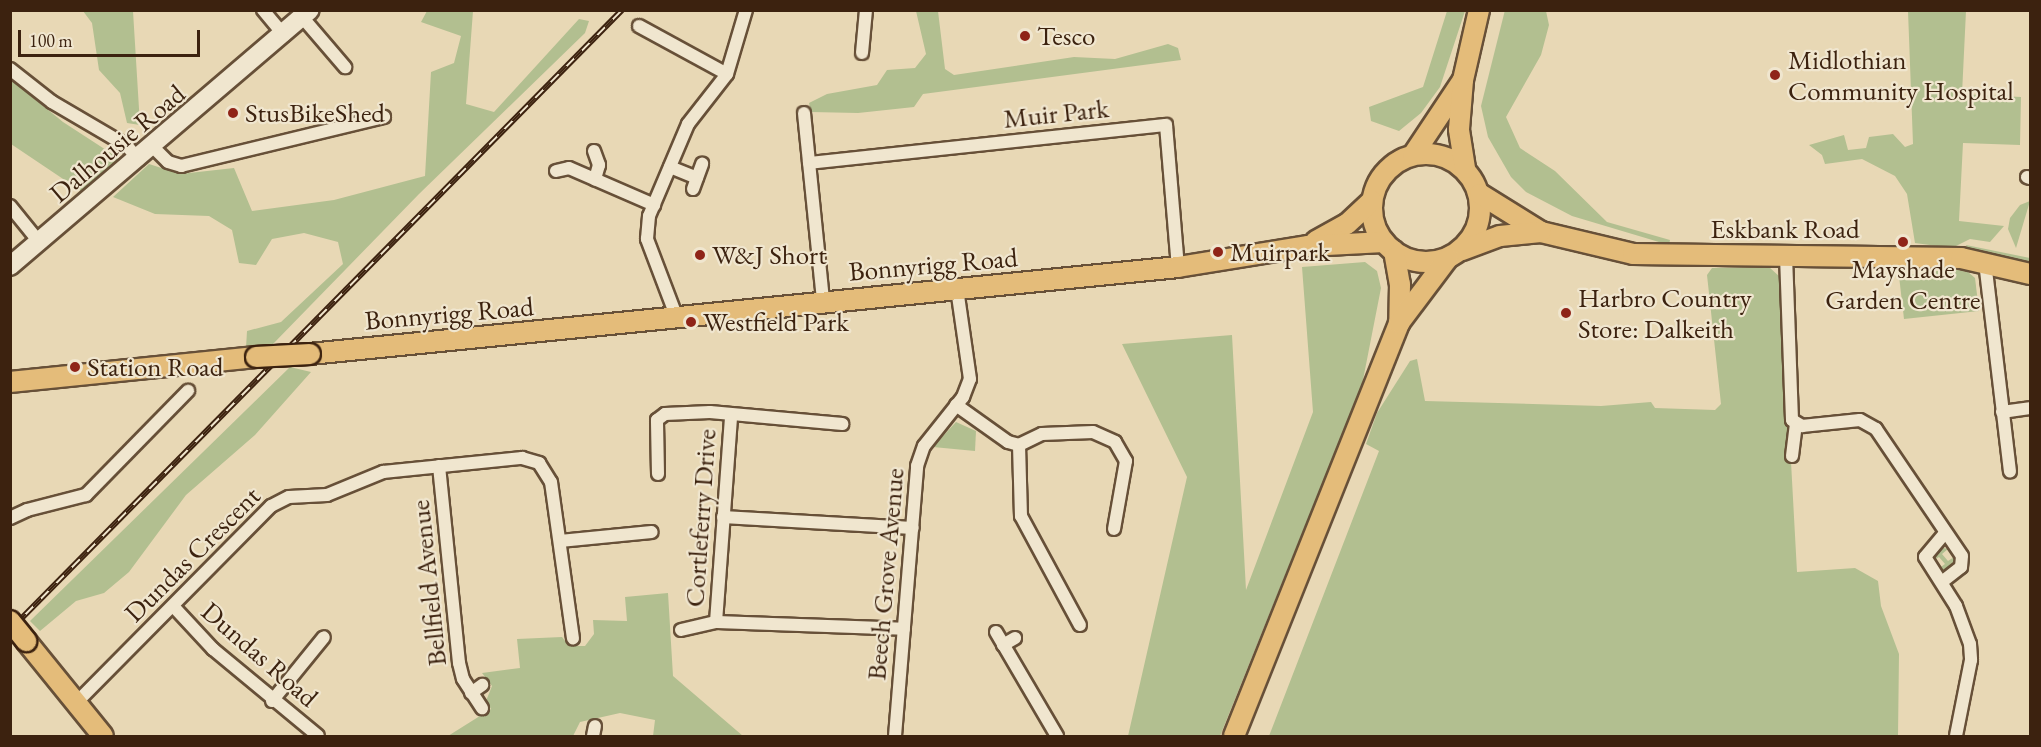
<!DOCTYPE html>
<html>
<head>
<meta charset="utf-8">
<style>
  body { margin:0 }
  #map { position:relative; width:2041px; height:747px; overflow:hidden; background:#e8d8b5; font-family:"EB Garamond",serif }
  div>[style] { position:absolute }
  .green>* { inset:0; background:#b2bf90 }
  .roads { filter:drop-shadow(2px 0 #675038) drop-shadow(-2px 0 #675038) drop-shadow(0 2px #675038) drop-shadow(0 -2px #675038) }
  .street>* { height:12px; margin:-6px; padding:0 6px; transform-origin:6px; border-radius:6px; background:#f0e6cf }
  .secondary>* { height:18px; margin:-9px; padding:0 9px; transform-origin:9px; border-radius:9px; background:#f0e6cf }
  .primary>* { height:20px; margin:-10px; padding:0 10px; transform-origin:10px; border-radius:10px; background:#e4bc7a }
  .primary>.ring { margin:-10px; padding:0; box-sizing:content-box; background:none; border:20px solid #e4bc7a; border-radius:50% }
  .rail>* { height:6px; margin-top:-3px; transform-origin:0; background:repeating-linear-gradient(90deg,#f0e6cf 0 11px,#3c220f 0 22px); box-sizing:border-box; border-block:2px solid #3c220f }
  .bridges { filter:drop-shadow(2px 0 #3c220f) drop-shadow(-2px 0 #3c220f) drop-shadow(0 2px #3c220f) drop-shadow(0 -2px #3c220f) }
  .primary-bridge>* { height:20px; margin:-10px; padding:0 10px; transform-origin:10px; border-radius:10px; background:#e4bc7a }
  .dots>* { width:16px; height:16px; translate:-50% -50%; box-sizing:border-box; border:3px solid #f0e6cf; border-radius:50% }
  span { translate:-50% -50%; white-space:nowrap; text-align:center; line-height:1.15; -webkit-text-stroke:4.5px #f0e6cf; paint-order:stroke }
  .poi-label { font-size:27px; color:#3c220f }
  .left { translate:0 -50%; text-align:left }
  .street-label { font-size:27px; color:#3c220f }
  .frame { position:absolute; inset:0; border:12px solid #3c220f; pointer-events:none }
  .scale { position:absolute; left:18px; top:30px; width:182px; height:27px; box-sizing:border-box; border:3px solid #3c220f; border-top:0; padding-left:8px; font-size:18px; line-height:21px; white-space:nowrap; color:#3c220f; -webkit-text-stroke:4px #f0e6cf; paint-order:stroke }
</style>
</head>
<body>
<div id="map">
  <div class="green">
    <i style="clip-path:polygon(1505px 10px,1546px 11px,1549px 25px,1541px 55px,1506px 117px,1520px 148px,1555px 171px,1607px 222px,1670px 240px,1669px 245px,1572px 216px,1526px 192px,1511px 177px,1488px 137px,1481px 106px)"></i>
    <i style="clip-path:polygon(83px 11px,133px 11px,140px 125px,127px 123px,120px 93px,99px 70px,92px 23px)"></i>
    <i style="clip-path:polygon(427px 11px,473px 11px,466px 104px,494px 112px,579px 19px,589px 21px,585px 33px,419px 194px,273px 344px,246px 348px,247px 331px,281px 322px,343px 264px,338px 242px,304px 233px,272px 239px,256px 265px,239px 263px,232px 230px,209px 216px,155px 214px,113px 197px,149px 164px,180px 174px,234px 168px,252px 211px,334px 200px,425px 176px,431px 72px,454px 63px,461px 36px,421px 22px)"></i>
    <i style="clip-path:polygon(916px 11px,938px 11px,945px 69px,954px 75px,1074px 57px,1115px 59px,1168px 44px,1178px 48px,1181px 60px,923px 94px,914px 107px,858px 113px,811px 112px,809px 103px,827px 94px,877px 85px,887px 70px,915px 68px,926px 54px)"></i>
    <i style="clip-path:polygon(1447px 11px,1465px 11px,1440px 87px,1421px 113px,1399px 131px,1371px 121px,1369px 107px,1423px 87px)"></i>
    <i style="clip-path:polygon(1908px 11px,1966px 11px,1962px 94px,2021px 97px,2020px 145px,1963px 143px,1959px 221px,2004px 226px,1990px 242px,1970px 239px,1952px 248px,1915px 243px,1907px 194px,1895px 176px,1862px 159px,1825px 164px,1822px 155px,1809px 145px,1844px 135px,1848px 150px,1866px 148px,1869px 137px,1893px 134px,1905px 147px,1913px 144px)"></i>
    <i style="clip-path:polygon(10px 79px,63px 122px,123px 161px,81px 191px,11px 144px)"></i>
    <i style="clip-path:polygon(2030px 201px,2016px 248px,2008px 229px,2010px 218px,2020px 205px)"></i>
    <i style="clip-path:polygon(1966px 245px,2030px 258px,2030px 267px,1969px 253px)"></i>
    <i style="clip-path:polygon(1365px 262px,1377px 271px,1381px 288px,1362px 385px,1220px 736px,1128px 736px,1187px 477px,1122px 344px,1232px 335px,1246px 590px,1313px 412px,1302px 267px)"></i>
    <i style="clip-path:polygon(1769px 267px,1781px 278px,1797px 572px,1855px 568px,1878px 581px,1881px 606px,1899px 654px,1898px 736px,1269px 736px,1379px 451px,1366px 444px,1377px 413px,1410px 361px,1417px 359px,1425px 401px,1601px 406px,1651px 402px,1655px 408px,1715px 410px,1721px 404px,1707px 275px,1712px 268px)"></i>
    <i style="clip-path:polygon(1953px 269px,1968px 272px,1975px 278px,1979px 311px,1904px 319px,1899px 276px)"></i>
    <i style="clip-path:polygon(290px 367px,311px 372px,255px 435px,186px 495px,129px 572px,104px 593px,76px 601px,40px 631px,30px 621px)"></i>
    <i style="clip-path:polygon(956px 422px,976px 431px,975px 451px,933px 447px)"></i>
    <i style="clip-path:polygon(1939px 547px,1948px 549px,1942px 554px,1948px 561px,1954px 557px,1953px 567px,1948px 571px,1938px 569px,1945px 564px,1939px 557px,1932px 561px)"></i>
    <i style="clip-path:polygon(668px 593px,673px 676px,743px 736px,653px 736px,655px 720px,620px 713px,580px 722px,573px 736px,448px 736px,491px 709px,486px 701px,492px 686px,482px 673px,520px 668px,517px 639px,562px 637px,569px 646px,585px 646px,594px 634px,593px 620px,627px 621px,625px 597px)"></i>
  </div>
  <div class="roads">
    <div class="street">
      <i style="left:263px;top:10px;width:33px;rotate:50deg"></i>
      <i style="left:303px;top:18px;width:65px;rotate:49.4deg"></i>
      <i style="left:639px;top:26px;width:100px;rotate:28.6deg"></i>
      <i style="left:862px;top:53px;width:43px;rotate:-84.7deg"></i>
      <i style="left:10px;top:69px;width:53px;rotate:38.2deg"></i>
      <i style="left:52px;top:102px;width:87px;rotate:30.4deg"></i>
      <i style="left:127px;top:146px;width:18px;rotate:49deg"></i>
      <i style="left:804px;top:113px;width:189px;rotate:84.2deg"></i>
      <i style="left:153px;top:147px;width:21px;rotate:45deg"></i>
      <i style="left:168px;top:162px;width:14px;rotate:17deg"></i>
      <i style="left:181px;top:166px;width:209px;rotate:-13.6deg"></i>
      <i style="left:594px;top:151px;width:15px;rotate:70deg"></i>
      <i style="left:599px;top:165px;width:15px;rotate:106deg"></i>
      <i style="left:809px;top:163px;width:359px;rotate:-6.1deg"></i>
      <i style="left:1166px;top:125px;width:143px;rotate:85.2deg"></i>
      <i style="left:670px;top:167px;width:29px;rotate:22deg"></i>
      <i style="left:556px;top:171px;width:13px;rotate:-13deg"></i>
      <i style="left:569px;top:168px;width:93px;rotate:23.5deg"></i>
      <i style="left:2027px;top:177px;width:3px;rotate:18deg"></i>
      <i style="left:693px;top:189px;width:27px;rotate:-70deg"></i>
      <i style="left:10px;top:206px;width:48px;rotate:51deg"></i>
      <i style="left:1786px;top:256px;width:164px;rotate:87.9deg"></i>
      <i style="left:1792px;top:420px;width:12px;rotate:31deg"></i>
      <i style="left:1802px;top:426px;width:58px;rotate:-5.9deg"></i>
      <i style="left:1860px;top:420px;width:18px;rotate:29deg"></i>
      <i style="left:1876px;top:429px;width:153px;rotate:55.9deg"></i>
      <i style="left:1962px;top:556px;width:11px;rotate:95deg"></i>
      <i style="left:1961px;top:567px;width:24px;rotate:142deg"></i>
      <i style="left:1985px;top:262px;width:211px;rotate:83.2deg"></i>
      <i style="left:677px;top:318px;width:85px;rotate:-110.8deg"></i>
      <i style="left:647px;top:239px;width:23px;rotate:-85deg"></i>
      <i style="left:649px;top:216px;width:100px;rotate:-67deg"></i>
      <i style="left:688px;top:124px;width:63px;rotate:-52deg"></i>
      <i style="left:727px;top:74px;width:67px;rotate:-73.5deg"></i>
      <i style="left:956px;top:405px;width:64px;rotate:35.4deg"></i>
      <i style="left:1008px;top:442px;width:11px;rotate:15deg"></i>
      <i style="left:1019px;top:445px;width:71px;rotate:88.4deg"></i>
      <i style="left:1021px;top:516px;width:124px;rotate:61.6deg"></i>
      <i style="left:2002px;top:412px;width:28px;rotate:-8deg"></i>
      <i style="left:1019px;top:445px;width:25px;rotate:-26deg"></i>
      <i style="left:1042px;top:434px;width:51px;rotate:-2.2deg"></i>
      <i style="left:1093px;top:432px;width:24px;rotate:24deg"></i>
      <i style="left:1115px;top:442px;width:22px;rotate:60deg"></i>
      <i style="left:1126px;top:461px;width:69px;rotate:100deg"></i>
      <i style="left:1792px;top:456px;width:31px;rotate:-83deg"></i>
      <i style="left:439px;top:466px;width:198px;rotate:84.2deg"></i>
      <i style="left:459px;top:663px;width:16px;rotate:76deg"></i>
      <i style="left:463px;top:679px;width:35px;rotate:57deg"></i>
      <i style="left:658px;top:474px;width:54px;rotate:-91.1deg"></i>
      <i style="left:657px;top:420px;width:10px;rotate:-37deg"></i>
      <i style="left:665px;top:414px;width:45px;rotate:-2.5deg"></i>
      <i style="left:710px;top:412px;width:133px;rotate:5.2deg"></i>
      <i style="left:723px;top:517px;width:190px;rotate:3.3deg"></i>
      <i style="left:10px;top:518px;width:19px;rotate:-25deg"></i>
      <i style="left:27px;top:510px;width:61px;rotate:-14.3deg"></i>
      <i style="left:86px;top:495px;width:146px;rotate:-45.6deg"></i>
      <i style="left:1945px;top:533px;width:31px;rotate:130deg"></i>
      <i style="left:1925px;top:557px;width:58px;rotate:57.7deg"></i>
      <i style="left:1956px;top:606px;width:40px;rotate:69.8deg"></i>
      <i style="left:1970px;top:644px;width:16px;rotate:86deg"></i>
      <i style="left:1971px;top:660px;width:77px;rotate:101.2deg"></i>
      <i style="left:560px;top:541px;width:92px;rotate:-5.6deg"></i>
      <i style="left:173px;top:606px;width:59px;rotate:47.1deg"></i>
      <i style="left:213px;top:649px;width:136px;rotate:39.6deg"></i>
      <i style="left:716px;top:622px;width:206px;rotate:-85.8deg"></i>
      <i style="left:681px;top:630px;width:36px;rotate:-13deg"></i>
      <i style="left:716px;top:622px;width:188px;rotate:2.1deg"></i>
      <i style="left:996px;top:632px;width:121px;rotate:59.6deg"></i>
      <i style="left:1003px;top:645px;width:14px;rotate:-30deg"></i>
      <i style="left:471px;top:693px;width:14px;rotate:-36deg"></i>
      <i style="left:272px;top:701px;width:82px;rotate:-50.9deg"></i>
      <i style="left:76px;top:703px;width:277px;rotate:-45.3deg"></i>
      <i style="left:271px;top:506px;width:20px;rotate:-27deg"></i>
      <i style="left:289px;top:497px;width:38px;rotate:-3deg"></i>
      <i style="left:327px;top:495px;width:61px;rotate:-22.3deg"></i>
      <i style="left:383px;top:472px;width:140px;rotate:-5.8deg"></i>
      <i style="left:522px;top:458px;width:18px;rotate:16deg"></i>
      <i style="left:539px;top:463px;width:22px;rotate:58deg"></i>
      <i style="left:551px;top:482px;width:158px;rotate:82deg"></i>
      <i style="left:593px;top:736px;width:10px;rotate:-79deg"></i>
      <i style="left:895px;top:736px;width:271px;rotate:-85.3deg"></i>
      <i style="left:917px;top:466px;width:21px;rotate:-71deg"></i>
      <i style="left:924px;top:446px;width:63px;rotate:-51.5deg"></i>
      <i style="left:963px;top:397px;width:19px;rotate:-69deg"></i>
      <i style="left:970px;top:379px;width:91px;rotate:-98.2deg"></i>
    </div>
    <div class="secondary">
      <i style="left:10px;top:266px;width:394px;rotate:-40.5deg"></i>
    </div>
    <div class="primary">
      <i class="ring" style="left:1372px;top:154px;width:88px;height:88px"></i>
      <i style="left:1413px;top:155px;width:87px;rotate:-56.3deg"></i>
      <i style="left:1465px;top:168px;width:39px;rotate:-99deg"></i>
      <i style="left:1459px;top:129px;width:49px;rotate:-85.3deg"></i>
      <i style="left:1463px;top:80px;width:72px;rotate:-77.1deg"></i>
      <i style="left:1480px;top:194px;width:72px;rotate:31.9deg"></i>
      <i style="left:1541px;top:232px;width:95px;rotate:13.4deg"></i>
      <i style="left:1633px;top:254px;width:328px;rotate:0.7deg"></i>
      <i style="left:1961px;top:258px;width:71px;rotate:13.1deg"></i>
      <i style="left:1316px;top:241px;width:35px;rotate:-29deg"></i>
      <i style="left:1347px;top:224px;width:34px;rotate:-43deg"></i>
      <i style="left:1462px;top:250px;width:40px;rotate:-20.2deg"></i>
      <i style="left:1500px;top:236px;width:41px;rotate:-5.6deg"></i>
      <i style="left:1394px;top:251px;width:34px;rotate:80deg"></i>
      <i style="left:1400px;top:284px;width:39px;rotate:91deg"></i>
      <i style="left:310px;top:354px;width:872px;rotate:-5.72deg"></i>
      <i style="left:1178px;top:267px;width:132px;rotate:-9.2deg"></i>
      <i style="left:1308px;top:246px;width:76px;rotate:-3deg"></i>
      <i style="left:10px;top:382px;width:247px;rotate:-5.8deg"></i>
      <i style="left:26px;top:641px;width:122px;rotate:51deg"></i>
      <i style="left:1234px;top:736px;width:445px;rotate:-68.2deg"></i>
      <i style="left:1399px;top:323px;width:81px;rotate:-53deg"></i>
    </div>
  </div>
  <div class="rail">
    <i style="left:10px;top:630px;width:871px;rotate:-45.37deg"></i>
  </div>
  <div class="bridges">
    <div class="primary-bridge">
      <i style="left:256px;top:357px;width:54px;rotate:-3.2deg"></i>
      <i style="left:10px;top:621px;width:26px;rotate:51deg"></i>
    </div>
  </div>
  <div class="dots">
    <i style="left:1025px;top:36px;background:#8f2418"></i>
    <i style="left:1775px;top:75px;background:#8f2418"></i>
    <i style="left:233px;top:113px;background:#8f2418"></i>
    <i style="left:1903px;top:242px;background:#8f2418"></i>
    <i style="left:1218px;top:252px;background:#8f2418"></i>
    <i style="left:700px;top:255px;background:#8f2418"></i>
    <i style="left:1566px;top:313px;background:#8f2418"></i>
    <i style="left:691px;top:322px;background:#8f2418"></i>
    <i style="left:75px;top:367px;background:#8f2418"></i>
  </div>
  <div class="poi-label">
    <span class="left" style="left:1037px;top:36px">Tesco</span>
    <span class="left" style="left:1788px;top:75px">Midlothian<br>Community Hospital</span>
    <span class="left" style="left:245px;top:113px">StusBikeShed</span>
    <span class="left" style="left:1230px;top:252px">Muirpark</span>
    <span class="left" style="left:712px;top:255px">W&amp;J Short</span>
    <span style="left:1903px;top:284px">Mayshade<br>Garden Centre</span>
    <span class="left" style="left:1578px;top:313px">Harbro Country<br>Store: Dalkeith</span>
    <span class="left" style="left:703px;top:322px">Westfield Park</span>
    <span class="left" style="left:87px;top:367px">Station Road</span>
  </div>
  <div class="street-label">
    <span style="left:1056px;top:113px;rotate:-6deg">Muir Park</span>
    <span style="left:117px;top:143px;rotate:-40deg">Dalhousie Road</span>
    <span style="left:1785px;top:229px">Eskbank Road</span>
    <span style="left:933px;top:264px;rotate:-5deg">Bonnyrigg Road</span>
    <span style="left:449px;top:313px;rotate:-5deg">Bonnyrigg Road</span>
    <span style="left:700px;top:518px;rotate:-86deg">Cortleferry Drive</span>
    <span style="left:192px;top:554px;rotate:-45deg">Dundas Crescent</span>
    <span style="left:885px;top:574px;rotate:-85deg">Beech Grove Avenue</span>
    <span style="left:428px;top:583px;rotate:-96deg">Bellfield Avenue</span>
    <span style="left:260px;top:654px;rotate:41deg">Dundas Road</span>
  </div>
  <div class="frame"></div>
  <div class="scale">100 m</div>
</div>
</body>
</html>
